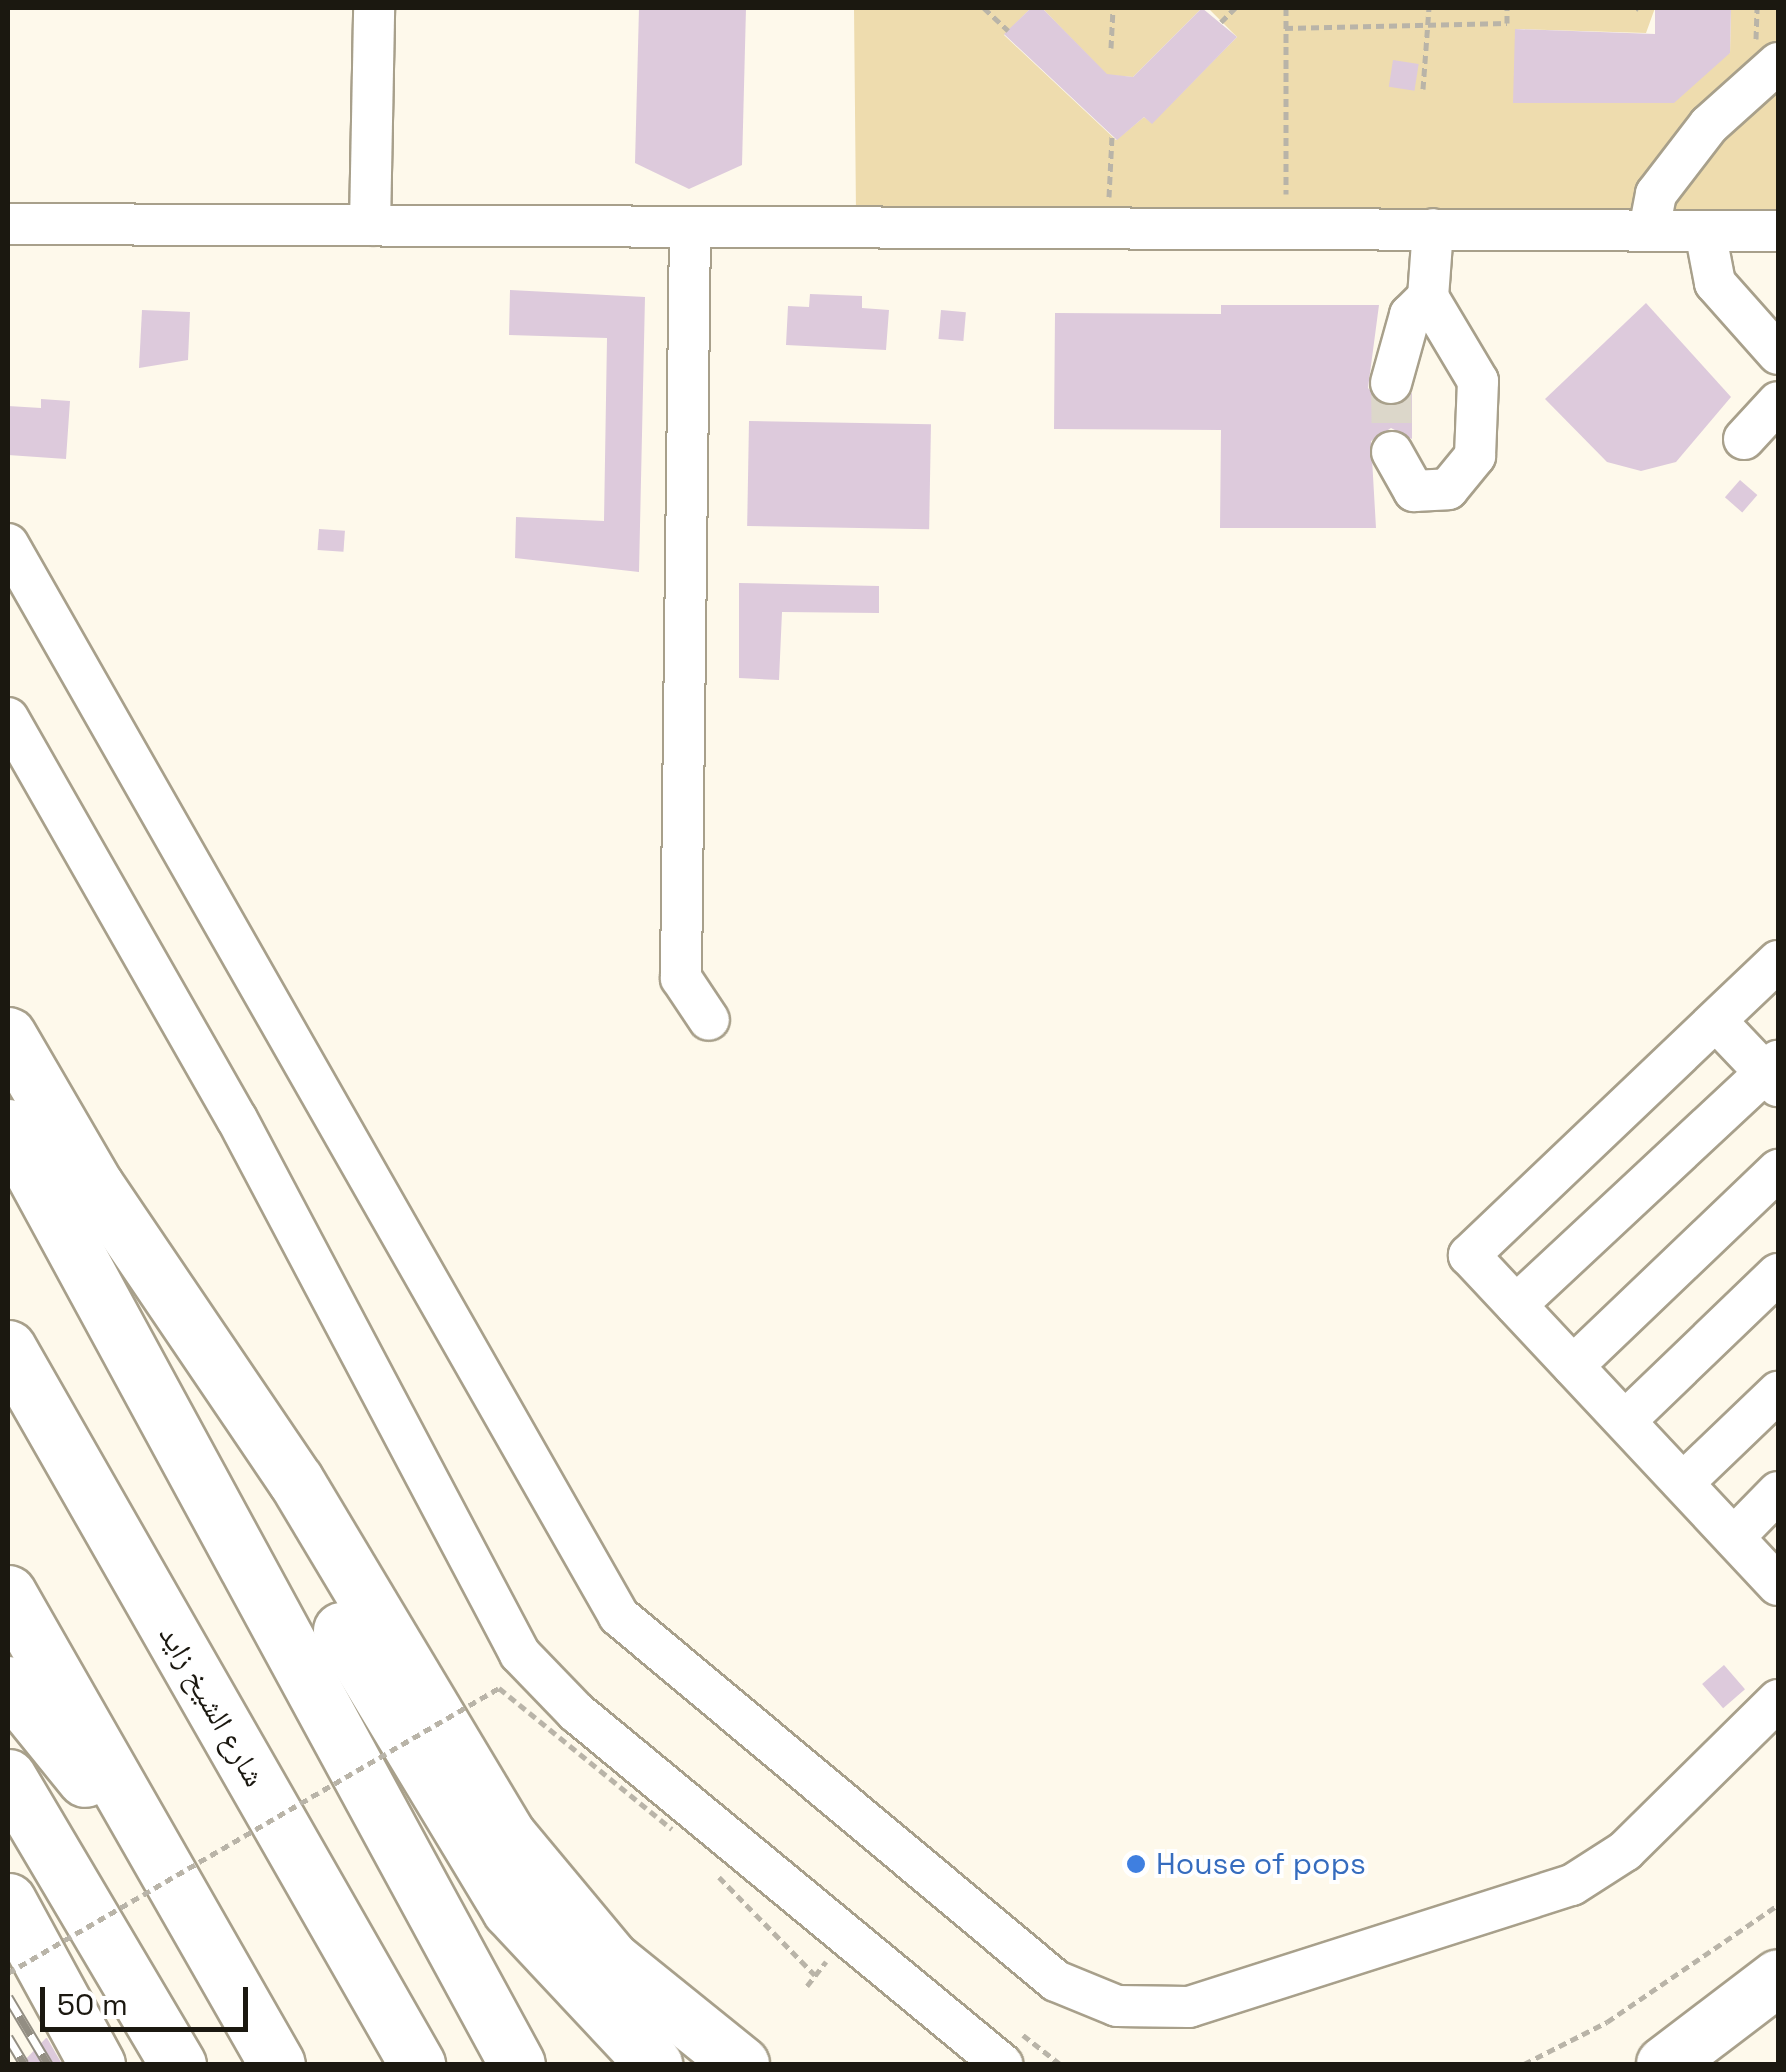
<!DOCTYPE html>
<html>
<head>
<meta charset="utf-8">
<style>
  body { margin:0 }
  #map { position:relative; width:1786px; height:2072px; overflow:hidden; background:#fef9eb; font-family:"Space Grotesk","Noto Naskh Arabic",sans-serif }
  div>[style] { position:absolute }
  .green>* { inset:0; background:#eedcae }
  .building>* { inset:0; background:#ddcadc; transform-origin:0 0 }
  .minor-tunnel>* { height:40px; margin-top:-20px; transform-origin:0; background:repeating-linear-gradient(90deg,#dcd7ca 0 40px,transparent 0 60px) }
  .path>* { height:5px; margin-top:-2.5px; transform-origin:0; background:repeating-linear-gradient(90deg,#b9b4a8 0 8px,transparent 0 13px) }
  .roads { filter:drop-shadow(2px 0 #a8a08b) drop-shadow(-2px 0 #a8a08b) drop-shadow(0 2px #a8a08b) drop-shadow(0 -2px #a8a08b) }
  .minor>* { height:40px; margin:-20px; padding:0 20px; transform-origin:20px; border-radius:20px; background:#fff }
  .highway>* { height:55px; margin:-27.5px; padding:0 27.5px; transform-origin:27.5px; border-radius:27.5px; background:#fff }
  .rail>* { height:11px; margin-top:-5.5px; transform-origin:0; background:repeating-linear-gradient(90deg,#fff 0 22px,#938e83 0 44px); box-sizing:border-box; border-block:2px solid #938e83 }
  .path-bridge>* { height:5px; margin-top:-2.5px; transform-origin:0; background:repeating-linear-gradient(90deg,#b9b4a8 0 8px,transparent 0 13px) }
  .dots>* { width:28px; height:28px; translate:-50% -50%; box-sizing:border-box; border:5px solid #fff; border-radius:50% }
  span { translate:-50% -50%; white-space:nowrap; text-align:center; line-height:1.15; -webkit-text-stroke:8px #fff; paint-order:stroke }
  .street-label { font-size:30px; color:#1b1810 }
  .shop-label { font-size:30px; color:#366cbe }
  .left { translate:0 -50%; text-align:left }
  .frame { position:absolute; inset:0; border:10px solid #1b1810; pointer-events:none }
  .scale { position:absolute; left:40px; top:1987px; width:208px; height:45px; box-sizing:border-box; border:5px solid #1b1810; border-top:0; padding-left:12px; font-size:30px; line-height:35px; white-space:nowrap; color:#1b1810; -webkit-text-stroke:8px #fff; paint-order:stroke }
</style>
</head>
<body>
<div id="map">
  <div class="green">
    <i style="clip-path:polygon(854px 8px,1031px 8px,1004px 35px,1116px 140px,1144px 117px,1152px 123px,1237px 37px,1208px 8px,1655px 8px,1646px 33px,1516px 29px,1514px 103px,1730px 53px,1731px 8px,1778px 8px,1778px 230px,856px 214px)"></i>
    <i style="clip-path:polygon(1042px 8px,1202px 8px,1133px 77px,1107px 75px)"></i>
  </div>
  <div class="building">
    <i style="clip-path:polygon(639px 8px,746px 8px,742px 165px,689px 189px,635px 163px)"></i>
    <i style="clip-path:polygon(1031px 8px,1042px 8px,1107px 74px,1133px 77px,1202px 8px,1237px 37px,1152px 124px,1144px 117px,1117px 140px,1004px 34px)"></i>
    <i style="clip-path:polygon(1655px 8px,1731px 8px,1730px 53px,1674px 103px,1513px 103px,1515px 29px,1655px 34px)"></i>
    <i style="left:1393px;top:60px;width:26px;height:27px;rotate:9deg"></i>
    <i style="clip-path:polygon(510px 290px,645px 297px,639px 572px,515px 558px,516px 517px,604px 521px,607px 338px,509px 335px)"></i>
    <i style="clip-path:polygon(810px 294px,862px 296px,862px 308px,889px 310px,886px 350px,786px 345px,788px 306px,809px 307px)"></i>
    <i style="clip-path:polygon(1646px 303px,1731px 397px,1676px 462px,1641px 471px,1607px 462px,1545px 399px)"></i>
    <i style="clip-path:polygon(1221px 305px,1379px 305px,1368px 388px,1386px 406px,1412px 393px,1412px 439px,1391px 428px,1371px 441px,1376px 528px,1220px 528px,1221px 430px,1054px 429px,1055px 313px,1221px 314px)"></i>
    <i style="clip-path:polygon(142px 310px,190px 312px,188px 360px,139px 368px)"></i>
    <i style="left:941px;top:310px;width:25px;height:29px;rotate:5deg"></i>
    <i style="clip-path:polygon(41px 399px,70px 401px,66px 459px,8px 455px,8px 406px,41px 408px)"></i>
    <i style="left:749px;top:421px;width:182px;height:105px;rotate:1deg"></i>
    <i style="left:1740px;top:480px;width:23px;height:23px;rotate:41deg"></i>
    <i style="left:319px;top:529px;width:26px;height:21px;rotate:4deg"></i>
    <i style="clip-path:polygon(739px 583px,879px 586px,879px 613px,782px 612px,779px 680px,739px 678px)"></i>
    <i style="left:1724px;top:1665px;width:32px;height:29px;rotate:49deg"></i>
    <i style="clip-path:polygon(47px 2038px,62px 2064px,21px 2064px,46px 2038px)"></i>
  </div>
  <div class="minor-tunnel">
    <i style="left:1391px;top:383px;width:69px;rotate:89.2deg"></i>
  </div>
  <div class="path">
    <i style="left:984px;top:8px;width:33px;rotate:43deg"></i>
    <i style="left:1286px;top:8px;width:186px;rotate:90deg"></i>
    <i style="left:1637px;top:8px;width:2px;rotate:27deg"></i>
    <i style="left:1221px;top:22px;width:20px;rotate:-45deg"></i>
    <i style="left:1285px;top:28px;width:222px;rotate:-1.3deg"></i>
    <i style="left:1507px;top:23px;width:15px;rotate:-90deg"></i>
    <i style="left:1756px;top:39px;width:31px;rotate:-88deg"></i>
    <i style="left:1111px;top:48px;width:40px;rotate:-87.1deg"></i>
    <i style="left:1423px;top:89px;width:81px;rotate:-85.8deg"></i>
    <i style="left:1109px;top:197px;width:62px;rotate:-87.2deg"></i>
    <i style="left:719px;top:1877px;width:137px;rotate:45.6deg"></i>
    <i style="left:807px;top:1986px;width:31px;rotate:-52deg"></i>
    <i style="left:1023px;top:2035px;width:47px;rotate:38.1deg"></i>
    <i style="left:1524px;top:2064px;width:93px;rotate:-26.8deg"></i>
    <i style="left:1607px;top:2022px;width:207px;rotate:-34.4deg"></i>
  </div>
  <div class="roads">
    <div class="minor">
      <i style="left:8px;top:224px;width:1770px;rotate:0.23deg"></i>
      <i style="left:370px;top:225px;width:217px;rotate:-88.9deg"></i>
      <i style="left:690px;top:227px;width:751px;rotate:90.69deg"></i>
      <i style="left:681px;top:978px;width:50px;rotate:56.3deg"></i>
      <i style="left:1649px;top:230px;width:37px;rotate:-79deg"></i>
      <i style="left:1656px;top:194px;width:87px;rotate:-52.5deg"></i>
      <i style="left:1709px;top:125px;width:93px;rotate:-41.9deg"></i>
      <i style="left:1705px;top:231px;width:53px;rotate:79.1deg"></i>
      <i style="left:1715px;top:283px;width:95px;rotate:48.4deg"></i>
      <i style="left:1391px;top:383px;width:71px;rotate:-74.4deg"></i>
      <i style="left:1410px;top:315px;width:25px;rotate:-45deg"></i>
      <i style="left:1428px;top:297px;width:68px;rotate:-85.8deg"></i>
      <i style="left:1744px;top:439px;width:50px;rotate:-47.4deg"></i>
      <i style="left:1392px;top:452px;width:45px;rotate:60.6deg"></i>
      <i style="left:1414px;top:491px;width:34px;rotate:-3deg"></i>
      <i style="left:1448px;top:489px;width:43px;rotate:-50.7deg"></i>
      <i style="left:1475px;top:456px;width:75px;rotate:-87.7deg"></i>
      <i style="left:1478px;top:381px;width:98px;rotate:-120.8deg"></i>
      <i style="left:8px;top:544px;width:1234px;rotate:60.32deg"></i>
      <i style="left:619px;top:1616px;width:569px;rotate:39.87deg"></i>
      <i style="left:1056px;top:1981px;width:66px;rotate:22.3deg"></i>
      <i style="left:1117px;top:2006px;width:72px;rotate:0.8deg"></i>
      <i style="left:1189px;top:2007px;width:402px;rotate:-17.7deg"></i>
      <i style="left:1572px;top:1885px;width:63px;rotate:-32.7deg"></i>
      <i style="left:1625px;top:1851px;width:215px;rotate:-44.6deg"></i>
      <i style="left:8px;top:718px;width:462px;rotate:60.3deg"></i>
      <i style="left:237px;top:1119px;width:605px;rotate:62.12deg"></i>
      <i style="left:520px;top:1654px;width:81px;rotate:46deg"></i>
      <i style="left:576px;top:1712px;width:553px;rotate:39.57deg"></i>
      <i style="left:1778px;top:961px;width:427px;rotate:136.4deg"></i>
      <i style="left:1469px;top:1255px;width:452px;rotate:46.9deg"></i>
      <i style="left:1716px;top:1021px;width:90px;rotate:46.4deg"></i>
      <i style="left:1516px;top:1305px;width:358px;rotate:-43deg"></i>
      <i style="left:1573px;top:1366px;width:284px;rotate:-43.7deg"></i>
      <i style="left:1625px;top:1421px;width:212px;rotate:-43.9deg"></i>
      <i style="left:1683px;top:1483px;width:132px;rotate:-43.8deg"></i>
      <i style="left:1734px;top:1537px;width:63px;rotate:-45.6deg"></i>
    </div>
    <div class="highway">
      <i style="left:8px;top:1035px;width:175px;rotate:59.8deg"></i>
      <i style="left:96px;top:1186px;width:356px;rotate:55.9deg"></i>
      <i style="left:296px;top:1481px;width:411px;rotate:59.1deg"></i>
      <i style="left:507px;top:1834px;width:163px;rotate:50.2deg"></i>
      <i style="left:611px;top:1959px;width:167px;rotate:38.9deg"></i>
      <i style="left:8px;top:1127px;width:1066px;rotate:61.49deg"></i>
      <i style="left:8px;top:1348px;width:825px;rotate:60.26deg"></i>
      <i style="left:8px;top:1593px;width:542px;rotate:60.27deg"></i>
      <i style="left:341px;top:1630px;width:327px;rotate:58.9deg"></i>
      <i style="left:510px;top:1910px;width:211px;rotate:46.9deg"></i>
      <i style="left:8px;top:1684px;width:122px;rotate:51deg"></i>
      <i style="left:8px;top:1777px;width:334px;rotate:59.4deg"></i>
      <i style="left:8px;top:1901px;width:186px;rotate:61.4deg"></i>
      <i style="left:1664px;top:2064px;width:143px;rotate:-37.3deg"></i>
    </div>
  </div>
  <div class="rail">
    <i style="left:8px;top:1997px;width:78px;rotate:59.2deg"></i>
    <i style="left:8px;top:2037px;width:31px;rotate:59deg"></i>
  </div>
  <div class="path-bridge">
    <i style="left:8px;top:1973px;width:568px;rotate:-30.13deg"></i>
    <i style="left:499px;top:1688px;width:223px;rotate:39.2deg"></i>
  </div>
  <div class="dots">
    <i style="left:1136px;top:1864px;background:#3f7fe0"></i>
  </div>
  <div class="street-label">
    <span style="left:212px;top:1706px;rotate:60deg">شارع الشيخ زايد</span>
  </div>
  <div class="shop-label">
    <span class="left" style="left:1156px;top:1864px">House of pops</span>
  </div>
  <div class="frame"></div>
  <div class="scale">50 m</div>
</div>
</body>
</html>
